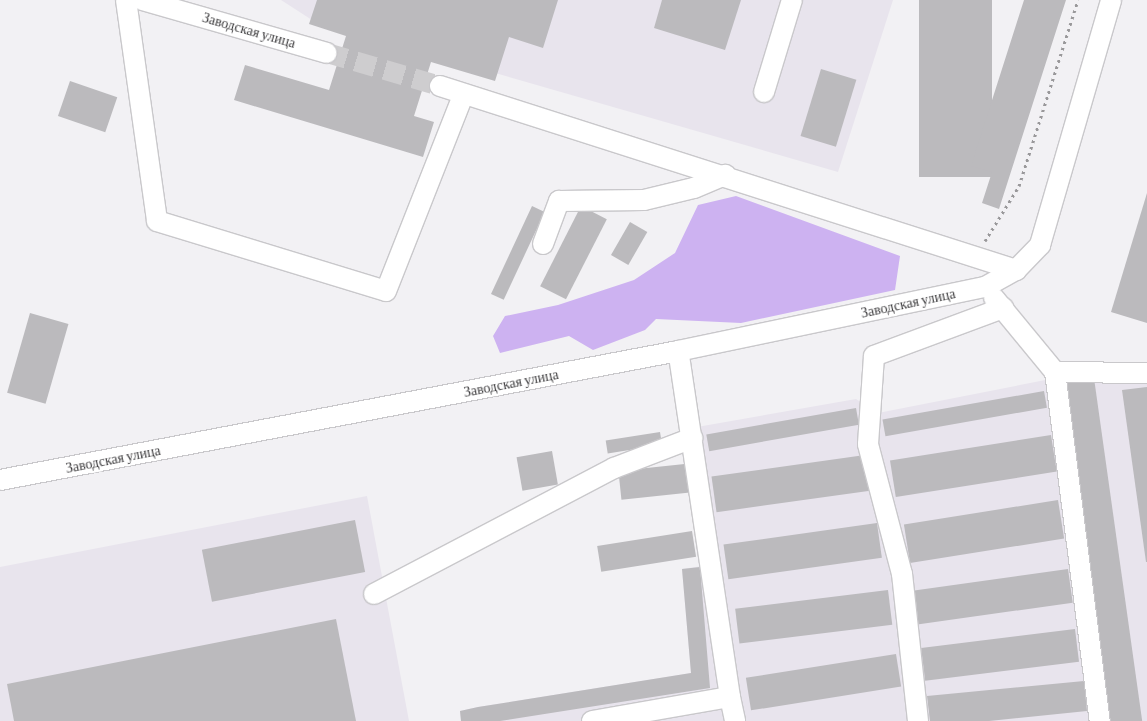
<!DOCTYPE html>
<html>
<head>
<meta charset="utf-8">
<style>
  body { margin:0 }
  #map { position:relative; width:1147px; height:721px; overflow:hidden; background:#f2f1f4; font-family:"Crimson Pro",serif }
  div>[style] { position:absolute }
  .built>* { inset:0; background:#e8e4ed }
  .forest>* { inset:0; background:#cdb2f1 }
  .building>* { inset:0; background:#bbbabd; transform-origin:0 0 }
  .minor-tunnel>* { height:20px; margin-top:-10px; transform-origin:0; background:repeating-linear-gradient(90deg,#cecdcf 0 20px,transparent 0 30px) }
  .path>* { height:3px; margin-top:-1.5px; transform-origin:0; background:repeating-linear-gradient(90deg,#99989a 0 2.5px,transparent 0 6.5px) }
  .roads { filter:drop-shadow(1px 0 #c9c8cb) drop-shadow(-1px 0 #c9c8cb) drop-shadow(0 1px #c9c8cb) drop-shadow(0 -1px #c9c8cb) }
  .minor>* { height:20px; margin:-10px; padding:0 10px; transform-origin:10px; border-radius:10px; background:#fff }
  span { translate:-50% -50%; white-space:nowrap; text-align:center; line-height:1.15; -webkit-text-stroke:4px #fff; paint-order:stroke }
  .street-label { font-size:14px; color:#3c3b3d }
</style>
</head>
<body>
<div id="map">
  <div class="built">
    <i style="clip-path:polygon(281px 0,893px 0,838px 172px,312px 20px)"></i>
    <i style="clip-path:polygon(1137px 362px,1147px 367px,1147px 721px,461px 721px,460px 711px,478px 707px,691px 673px,682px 569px,717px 564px,697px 427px,856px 399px,878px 413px)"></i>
    <i style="clip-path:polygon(367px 496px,409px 721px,0 721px,0 567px)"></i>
  </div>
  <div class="forest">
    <i style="clip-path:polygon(736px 196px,900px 256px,895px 290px,741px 323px,656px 319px,645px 330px,593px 350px,569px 336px,500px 353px,493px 336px,505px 316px,558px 305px,634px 280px,675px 253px,698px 205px)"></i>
  </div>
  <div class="building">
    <i style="clip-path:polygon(317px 0,558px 0,543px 48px,509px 37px,495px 81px,431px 62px,414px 116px,434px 122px,423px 157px,234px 100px,245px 65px,329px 90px,346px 36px,309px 24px)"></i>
    <i style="clip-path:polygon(662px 0,741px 0,725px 50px,654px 28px)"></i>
    <i style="left:919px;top:0;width:73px;height:177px"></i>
    <i style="clip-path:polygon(1024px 0,1066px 0,999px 209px,982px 203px,992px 172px,971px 166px)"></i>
    <i style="left:821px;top:69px;width:37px;height:70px;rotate:17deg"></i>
    <i style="left:70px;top:81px;width:50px;height:37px;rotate:19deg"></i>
    <i style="clip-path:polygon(1147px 193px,1147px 323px,1111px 312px)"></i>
    <i style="left:532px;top:206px;width:14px;height:97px;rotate:25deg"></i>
    <i style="left:581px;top:206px;width:29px;height:90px;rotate:27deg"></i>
    <i style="left:630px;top:222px;width:20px;height:38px;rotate:30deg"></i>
    <i style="left:30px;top:313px;width:40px;height:83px;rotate:16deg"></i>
    <i style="left:1094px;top:378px;width:347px;height:33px;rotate:82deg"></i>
    <i style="clip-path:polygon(1147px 387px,1147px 562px,1146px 562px,1122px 390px)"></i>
    <i style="left:1044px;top:391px;width:17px;height:164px;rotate:80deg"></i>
    <i style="left:856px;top:408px;width:17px;height:152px;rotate:80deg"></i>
    <i style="left:660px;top:432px;width:13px;height:55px;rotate:81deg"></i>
    <i style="left:1051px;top:435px;width:37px;height:163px;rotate:81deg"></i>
    <i style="left:552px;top:451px;width:34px;height:36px;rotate:80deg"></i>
    <i style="left:865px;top:455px;width:36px;height:155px;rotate:82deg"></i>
    <i style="left:694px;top:463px;width:29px;height:76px;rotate:84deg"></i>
    <i style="left:1058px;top:500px;width:39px;height:156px;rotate:81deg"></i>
    <i style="left:355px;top:520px;width:53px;height:156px;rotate:79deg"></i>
    <i style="left:877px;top:523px;width:35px;height:155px;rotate:82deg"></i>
    <i style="left:692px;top:531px;width:26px;height:96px;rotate:81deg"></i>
    <i style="clip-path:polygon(700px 567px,710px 688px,500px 721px,461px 721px,460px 711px,478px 707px,691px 673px,682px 569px)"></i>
    <i style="left:1068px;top:569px;width:34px;height:157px;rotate:82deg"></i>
    <i style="left:888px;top:590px;width:35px;height:154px;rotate:83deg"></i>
    <i style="clip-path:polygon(336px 619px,356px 721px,14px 721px,7px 684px)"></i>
    <i style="left:1075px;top:629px;width:33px;height:155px;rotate:83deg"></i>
    <i style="left:896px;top:654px;width:33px;height:152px;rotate:81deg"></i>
    <i style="clip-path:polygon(1084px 681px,1087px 711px,989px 721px,930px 721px,927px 696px)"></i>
  </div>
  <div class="minor-tunnel">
    <i style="left:327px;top:53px;width:118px;rotate:16.3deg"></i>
  </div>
  <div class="path">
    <i style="left:985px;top:241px;width:65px;rotate:-58.3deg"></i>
    <i style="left:1019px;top:186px;width:195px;rotate:-72.4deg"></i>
  </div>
  <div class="roads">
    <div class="minor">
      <i style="left:126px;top:0;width:223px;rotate:82deg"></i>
      <i style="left:157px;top:221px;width:239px;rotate:17deg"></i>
      <i style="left:386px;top:291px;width:210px;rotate:-68.5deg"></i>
      <i style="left:142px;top:0;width:192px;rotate:16deg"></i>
      <i style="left:440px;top:86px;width:605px;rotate:17.72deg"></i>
      <i style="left:764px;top:92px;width:96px;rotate:-73.1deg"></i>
      <i style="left:543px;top:244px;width:46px;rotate:-69.6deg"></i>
      <i style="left:559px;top:201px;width:85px;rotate:-0.7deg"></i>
      <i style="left:644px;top:200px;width:51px;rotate:-13.5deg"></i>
      <i style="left:694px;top:188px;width:34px;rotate:-23deg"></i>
      <i style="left:994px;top:298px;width:96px;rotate:50.5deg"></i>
      <i style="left:1055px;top:372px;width:352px;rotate:82.7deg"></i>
      <i style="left:1055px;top:372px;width:92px;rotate:0.6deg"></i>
      <i style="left:0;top:480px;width:690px;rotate:-10.77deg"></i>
      <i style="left:678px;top:351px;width:314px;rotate:-11.8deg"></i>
      <i style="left:985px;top:287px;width:35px;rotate:-29deg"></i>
      <i style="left:1016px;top:270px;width:35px;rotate:-46deg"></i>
      <i style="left:1040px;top:245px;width:255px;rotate:-73.8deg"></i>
      <i style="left:374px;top:594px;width:271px;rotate:-27.7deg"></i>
      <i style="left:614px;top:468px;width:84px;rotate:-21deg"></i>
      <i style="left:730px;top:697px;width:25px;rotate:78deg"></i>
      <i style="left:592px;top:721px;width:140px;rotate:-9.9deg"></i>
      <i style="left:730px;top:697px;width:350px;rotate:-98.5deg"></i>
      <i style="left:918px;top:721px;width:148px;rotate:-96.2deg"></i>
      <i style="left:902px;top:574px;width:134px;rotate:-104.7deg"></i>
      <i style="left:868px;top:444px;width:88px;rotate:-86.1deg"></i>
      <i style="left:874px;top:356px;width:138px;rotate:-20.4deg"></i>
    </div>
  </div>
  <div class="street-label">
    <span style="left:249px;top:30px;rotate:16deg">Заводская улица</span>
    <span style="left:908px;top:303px;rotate:-12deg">Заводская улица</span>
    <span style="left:511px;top:383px;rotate:-11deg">Заводская улица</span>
    <span style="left:113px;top:459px;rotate:-11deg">Заводская улица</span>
  </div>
</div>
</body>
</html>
